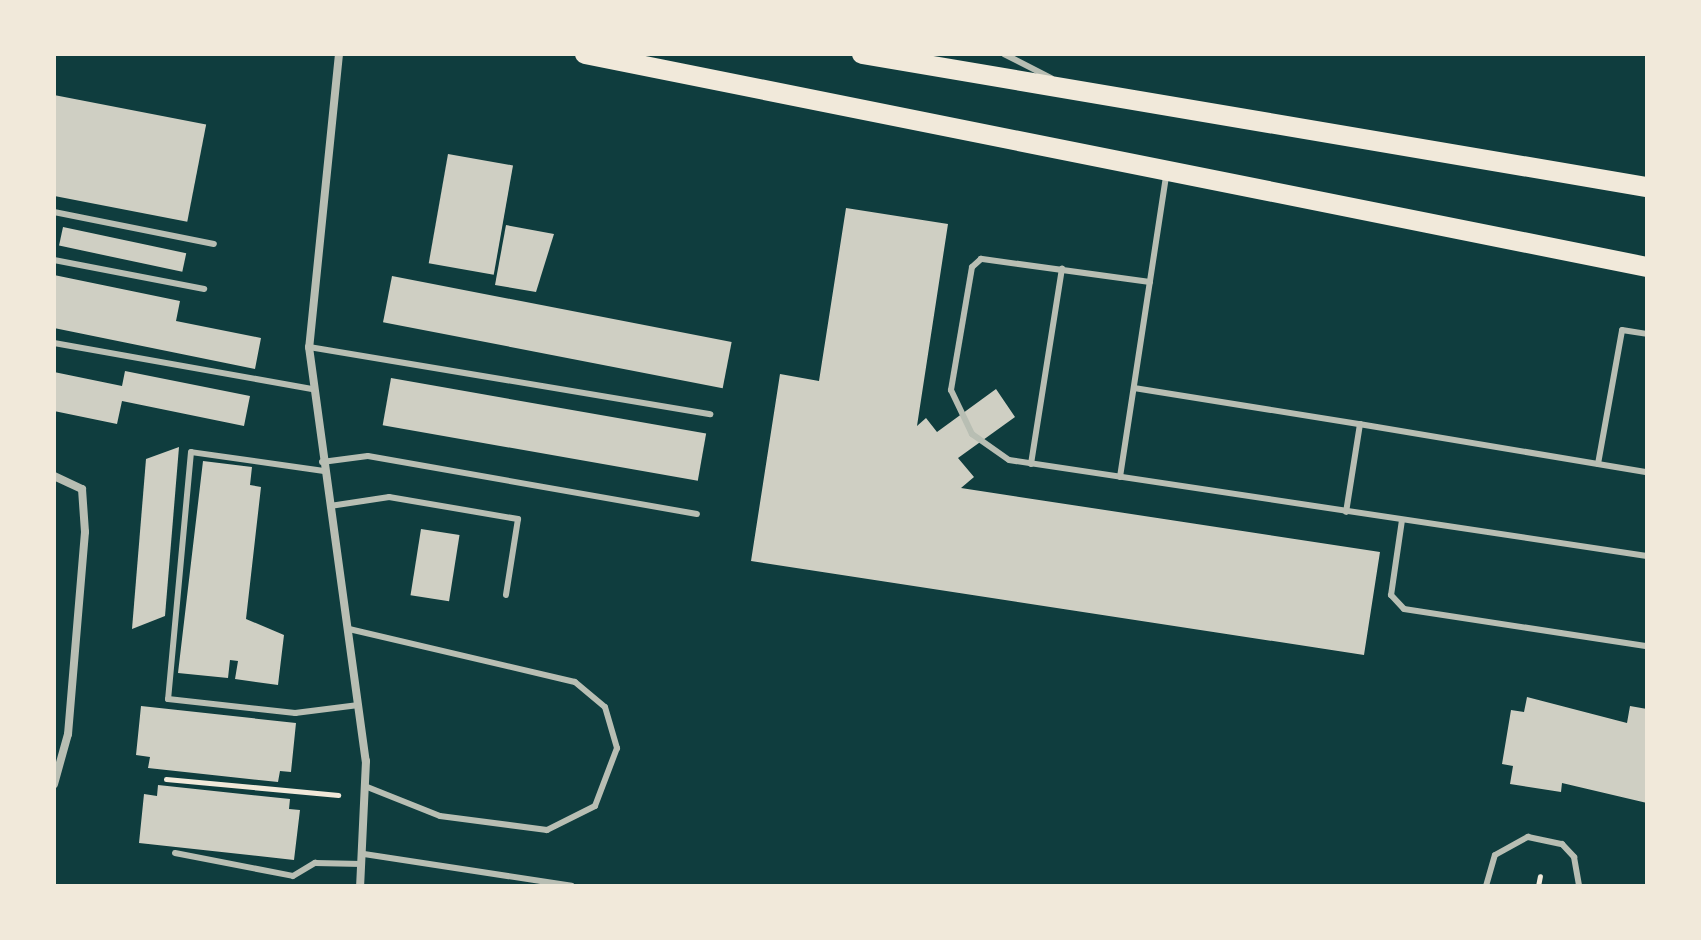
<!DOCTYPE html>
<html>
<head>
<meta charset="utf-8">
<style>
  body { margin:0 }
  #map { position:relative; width:1701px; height:940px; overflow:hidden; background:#0f3d3e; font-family:"Nunito Sans",sans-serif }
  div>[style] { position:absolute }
  .building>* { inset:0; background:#cfcfc3; transform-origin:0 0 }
  .path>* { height:5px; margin:-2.5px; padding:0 2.5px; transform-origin:2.5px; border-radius:2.5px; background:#f1e9da }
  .service>* { height:6px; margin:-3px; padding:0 3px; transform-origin:3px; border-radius:3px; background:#b8beb3 }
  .minor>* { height:8px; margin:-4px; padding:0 4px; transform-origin:4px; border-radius:4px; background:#b8beb3 }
  .primary>* { height:20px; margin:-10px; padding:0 10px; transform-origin:10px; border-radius:10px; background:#f1e9da }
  span { translate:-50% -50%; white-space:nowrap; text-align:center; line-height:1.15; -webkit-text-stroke:7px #f1e9da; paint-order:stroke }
  .frame { position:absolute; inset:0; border:56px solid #f1e9da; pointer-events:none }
</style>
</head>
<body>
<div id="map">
  <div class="building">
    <i style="left:54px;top:95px;width:155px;height:99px;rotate:11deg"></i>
    <i style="left:448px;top:154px;width:66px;height:111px;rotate:10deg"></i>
    <i style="clip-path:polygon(846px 208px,948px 224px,917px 426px,926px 418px,937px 432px,996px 389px,1015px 417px,958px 458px,974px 477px,961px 488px,1380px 552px,1364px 655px,751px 561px,780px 374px,819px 381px)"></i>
    <i style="clip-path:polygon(506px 225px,554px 234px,536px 292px,495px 285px)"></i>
    <i style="left:63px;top:227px;width:126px;height:19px;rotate:12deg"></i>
    <i style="clip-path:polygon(54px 275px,180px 301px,176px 321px,261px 338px,255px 369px,54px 328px)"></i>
    <i style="left:392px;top:276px;width:346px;height:47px;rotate:11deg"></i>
    <i style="clip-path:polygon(125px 371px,250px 396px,244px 426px,122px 401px,117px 424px,54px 411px,54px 372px,122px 386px)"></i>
    <i style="left:391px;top:378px;width:320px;height:48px;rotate:10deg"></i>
    <i style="clip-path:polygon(179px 447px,165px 616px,132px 629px,146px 459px)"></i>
    <i style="clip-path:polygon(203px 461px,252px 467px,250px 485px,261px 487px,246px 619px,284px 635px,278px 685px,235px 679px,238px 661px,230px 660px,228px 678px,178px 673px)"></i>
    <i style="left:421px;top:529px;width:39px;height:67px;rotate:9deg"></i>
    <i style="clip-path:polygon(1527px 697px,1627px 723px,1630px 706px,1647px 709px,1647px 803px,1562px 783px,1561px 792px,1510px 784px,1513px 766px,1502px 764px,1511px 710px,1524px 712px)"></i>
    <i style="clip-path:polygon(141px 706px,296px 723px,291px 772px,280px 771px,278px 782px,148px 768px,150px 757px,136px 755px)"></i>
    <i style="clip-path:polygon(158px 785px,290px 799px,289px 809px,300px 810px,294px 860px,139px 843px,144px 794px,157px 796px)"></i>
  </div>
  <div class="path">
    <i style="left:166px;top:779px;width:173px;rotate:5.3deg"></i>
    <i style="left:1538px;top:886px;width:10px;rotate:-79deg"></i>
  </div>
  <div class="service">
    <i style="left:1004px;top:54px;width:53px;rotate:27.1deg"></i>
    <i style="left:54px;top:212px;width:163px;rotate:11.3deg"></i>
    <i style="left:54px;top:260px;width:153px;rotate:10.9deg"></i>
    <i style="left:1150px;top:282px;width:171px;rotate:-172.2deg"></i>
    <i style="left:981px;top:259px;width:12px;rotate:138deg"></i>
    <i style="left:972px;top:267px;width:125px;rotate:99.7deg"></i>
    <i style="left:951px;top:390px;width:49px;rotate:64.5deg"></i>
    <i style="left:972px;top:434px;width:45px;rotate:35.1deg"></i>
    <i style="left:1009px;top:460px;width:645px;rotate:8.56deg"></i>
    <i style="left:54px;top:343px;width:262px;rotate:10.1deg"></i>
    <i style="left:309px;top:347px;width:407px;rotate:9.5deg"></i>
    <i style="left:1134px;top:388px;width:229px;rotate:9.1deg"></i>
    <i style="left:1360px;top:424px;width:89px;rotate:99deg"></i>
    <i style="left:1359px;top:424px;width:292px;rotate:9.5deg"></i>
    <i style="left:322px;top:462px;width:46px;rotate:-7.4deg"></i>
    <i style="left:368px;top:456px;width:334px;rotate:10deg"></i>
    <i style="left:1031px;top:464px;width:198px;rotate:-81deg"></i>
    <i style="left:1598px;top:464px;width:136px;rotate:-79.8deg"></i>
    <i style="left:1622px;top:330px;width:25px;rotate:9deg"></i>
    <i style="left:324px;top:471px;width:134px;rotate:-171.9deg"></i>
    <i style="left:191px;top:452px;width:248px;rotate:95.3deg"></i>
    <i style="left:168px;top:699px;width:128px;rotate:6.3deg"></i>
    <i style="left:295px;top:713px;width:64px;rotate:-7.1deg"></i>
    <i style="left:1120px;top:477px;width:304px;rotate:-81.3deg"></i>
    <i style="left:330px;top:506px;width:60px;rotate:-8.7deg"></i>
    <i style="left:389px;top:497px;width:131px;rotate:9.7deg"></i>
    <i style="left:518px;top:519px;width:77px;rotate:99deg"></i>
    <i style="left:1402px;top:520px;width:76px;rotate:98.3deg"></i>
    <i style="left:1391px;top:595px;width:19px;rotate:47deg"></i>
    <i style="left:1404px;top:609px;width:246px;rotate:8.7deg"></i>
    <i style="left:349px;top:629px;width:232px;rotate:13.2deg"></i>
    <i style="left:575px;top:682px;width:39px;rotate:40deg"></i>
    <i style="left:605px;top:707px;width:43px;rotate:73.7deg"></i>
    <i style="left:617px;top:748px;width:62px;rotate:110.8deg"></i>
    <i style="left:595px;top:806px;width:54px;rotate:153.4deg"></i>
    <i style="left:547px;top:830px;width:108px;rotate:-172.5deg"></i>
    <i style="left:440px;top:816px;width:79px;rotate:-158.3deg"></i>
    <i style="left:175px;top:853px;width:120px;rotate:11deg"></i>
    <i style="left:293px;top:876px;width:26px;rotate:-31deg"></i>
    <i style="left:315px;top:863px;width:47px;rotate:1.2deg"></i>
    <i style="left:364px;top:854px;width:210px;rotate:8.7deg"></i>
    <i style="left:1486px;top:886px;width:32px;rotate:-74deg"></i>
    <i style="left:1495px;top:855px;width:38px;rotate:-29deg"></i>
    <i style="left:1528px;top:837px;width:35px;rotate:12deg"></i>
    <i style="left:1562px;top:844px;width:18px;rotate:47deg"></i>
    <i style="left:1574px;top:857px;width:29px;rotate:80deg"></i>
  </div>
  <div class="minor">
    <i style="left:339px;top:54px;width:295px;rotate:95.8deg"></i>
    <i style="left:309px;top:347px;width:418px;rotate:82.2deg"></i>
    <i style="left:366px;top:761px;width:125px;rotate:92.7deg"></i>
    <i style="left:54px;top:476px;width:31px;rotate:25deg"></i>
    <i style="left:82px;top:489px;width:43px;rotate:86deg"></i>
    <i style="left:85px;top:532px;width:203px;rotate:94.8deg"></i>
    <i style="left:68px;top:734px;width:52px;rotate:105.6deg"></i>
  </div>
  <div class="primary">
    <i style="left:585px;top:54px;width:1083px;rotate:11.34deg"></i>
    <i style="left:862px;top:54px;width:796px;rotate:9.62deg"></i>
  </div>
  <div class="frame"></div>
</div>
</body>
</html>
